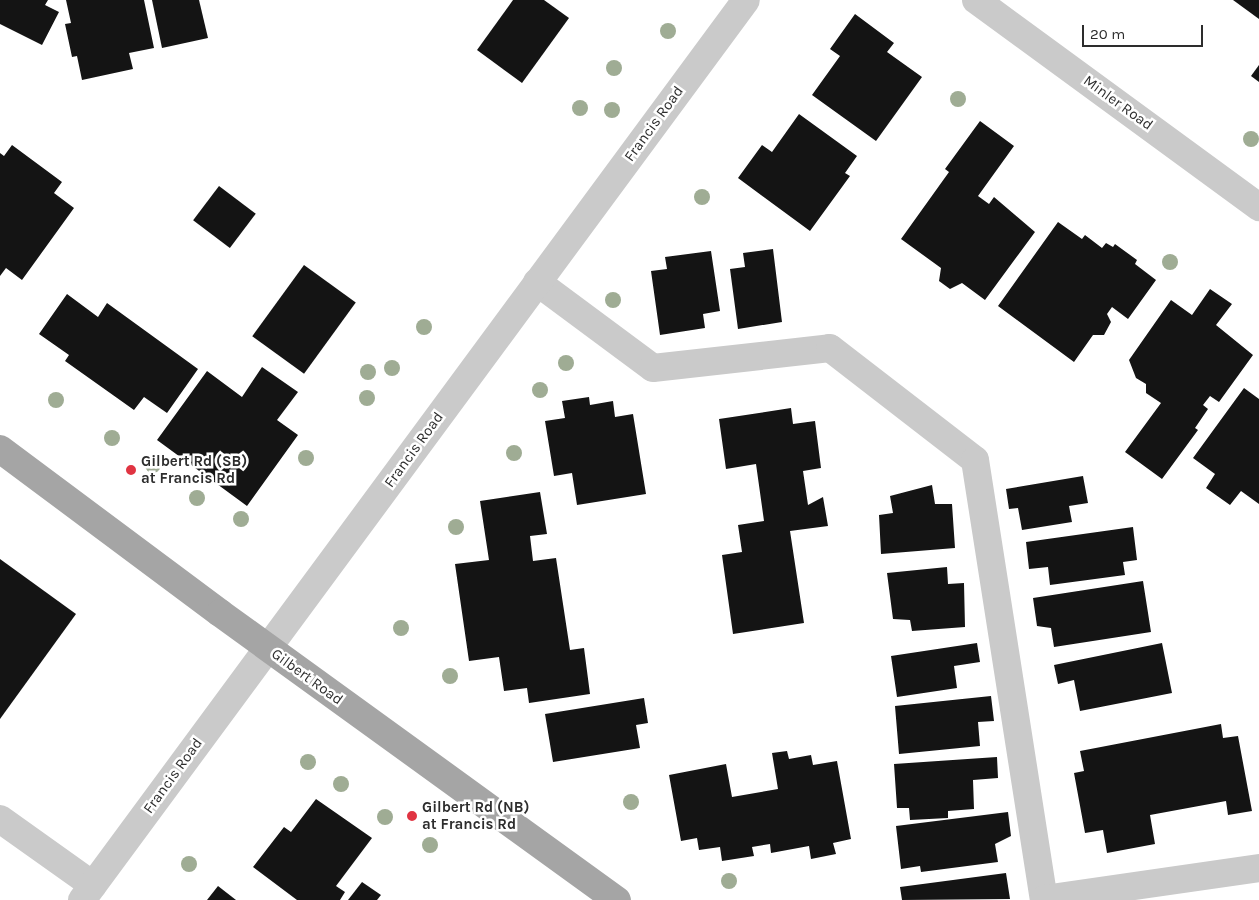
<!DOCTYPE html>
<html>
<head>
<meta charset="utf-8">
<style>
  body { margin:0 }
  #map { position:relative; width:1259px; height:900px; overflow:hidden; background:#fff; font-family:Karla,sans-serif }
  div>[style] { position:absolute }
  .building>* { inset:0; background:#141414; transform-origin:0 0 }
  .minor>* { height:28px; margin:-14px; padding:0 14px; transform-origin:14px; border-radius:14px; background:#cacaca }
  .major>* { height:28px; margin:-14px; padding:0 14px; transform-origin:14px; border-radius:14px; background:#a5a5a5 }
  .trees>* { width:16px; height:16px; margin:-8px; border-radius:50%; background:#9fac94 }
  .dots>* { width:14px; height:14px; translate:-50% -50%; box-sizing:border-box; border:2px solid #fff; border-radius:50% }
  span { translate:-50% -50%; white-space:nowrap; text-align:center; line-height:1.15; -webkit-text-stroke:5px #fff; paint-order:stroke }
  .street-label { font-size:15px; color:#2d2d2d }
  .poi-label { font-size:15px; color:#2d2d2d; font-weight:700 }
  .left { translate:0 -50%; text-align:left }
  .scale { position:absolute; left:1082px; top:25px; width:121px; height:22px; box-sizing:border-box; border:2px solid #2d2d2d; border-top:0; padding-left:6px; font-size:15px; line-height:18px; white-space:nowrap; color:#2d2d2d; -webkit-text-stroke:4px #fff; paint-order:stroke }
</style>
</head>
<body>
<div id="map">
  <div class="building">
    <i style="clip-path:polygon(0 0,48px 0,45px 5px,59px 12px,42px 45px,0 24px)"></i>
    <i style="clip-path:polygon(66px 0,144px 0,154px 48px,129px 53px,133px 69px,82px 80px,77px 56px,72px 57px,65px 24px,71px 23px)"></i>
    <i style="clip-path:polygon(152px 0,199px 0,208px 38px,162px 48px)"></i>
    <i style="clip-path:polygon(513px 0,544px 0,569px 18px,522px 83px,477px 50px)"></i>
    <i style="clip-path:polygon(1233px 0,1259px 0,1259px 19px)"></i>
    <i style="clip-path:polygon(855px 14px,894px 43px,887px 52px,922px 77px,876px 141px,812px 95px,840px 56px,830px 49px)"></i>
    <i style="clip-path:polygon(1259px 65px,1259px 82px,1251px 76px)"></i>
    <i style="clip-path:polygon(799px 114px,857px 156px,845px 173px,850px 176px,810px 231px,738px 178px,762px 145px,772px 152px)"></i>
    <i style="clip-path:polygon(980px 121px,1014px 146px,978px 196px,989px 204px,994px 197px,1035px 232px,985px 300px,962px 283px,950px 289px,939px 281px,941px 268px,901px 239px,949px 172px,945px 169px)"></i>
    <i style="clip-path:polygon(12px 145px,62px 182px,54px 193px,74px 208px,22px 280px,6px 268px,0 276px,0 153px,4px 156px)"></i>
    <i style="left:219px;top:186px;width:46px;height:43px;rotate:37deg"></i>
    <i style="clip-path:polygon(1058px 222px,1082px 239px,1085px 235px,1102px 248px,1106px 243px,1113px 247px,1115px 244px,1137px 260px,1135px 264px,1156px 280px,1128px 319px,1112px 307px,1107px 314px,1111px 322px,1104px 335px,1093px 335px,1074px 362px,998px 306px)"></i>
    <i style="clip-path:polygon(773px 249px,782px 322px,738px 329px,730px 269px,745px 267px,743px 253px)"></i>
    <i style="clip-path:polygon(711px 251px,720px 311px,703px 314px,705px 328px,660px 335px,651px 271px,667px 269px,665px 257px)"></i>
    <i style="left:304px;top:265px;width:64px;height:88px;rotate:36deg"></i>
    <i style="clip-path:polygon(1210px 289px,1232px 304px,1216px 325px,1253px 355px,1219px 402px,1210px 396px,1203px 405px,1208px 409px,1195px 428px,1198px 430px,1162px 479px,1125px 452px,1161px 403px,1146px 393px,1146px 384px,1136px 378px,1129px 360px,1171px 300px,1192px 315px)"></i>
    <i style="clip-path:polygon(67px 294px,98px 317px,107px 303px,198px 369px,167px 413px,144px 397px,134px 410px,65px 361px,69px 355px,39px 334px)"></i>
    <i style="clip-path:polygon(262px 367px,298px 392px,277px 420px,298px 435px,247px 506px,157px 440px,207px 371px,242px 397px)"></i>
    <i style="clip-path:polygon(1244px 388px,1259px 399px,1259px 504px,1241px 491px,1230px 505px,1206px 488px,1215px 474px,1193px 458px)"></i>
    <i style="clip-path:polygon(589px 397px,590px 405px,613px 401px,615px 417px,633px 414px,646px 494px,577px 505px,572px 473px,554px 476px,545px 421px,565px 418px,562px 401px)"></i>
    <i style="clip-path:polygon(791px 408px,793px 424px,815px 421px,821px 468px,803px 471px,808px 505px,823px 497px,828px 526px,790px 531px,804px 623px,733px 634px,722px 555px,742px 552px,738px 525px,764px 521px,756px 464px,726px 469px,719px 419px)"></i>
    <i style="clip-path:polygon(1083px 476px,1088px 503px,1069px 506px,1072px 522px,1022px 530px,1018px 508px,1009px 509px,1006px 489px)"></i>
    <i style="clip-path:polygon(932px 485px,935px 504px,952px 504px,955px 548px,881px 554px,879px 515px,893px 513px,890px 496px)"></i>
    <i style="clip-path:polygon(540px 492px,547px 534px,530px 536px,533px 561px,556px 558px,570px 650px,584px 648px,590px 694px,529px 703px,527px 688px,504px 691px,499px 657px,469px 661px,455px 564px,489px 560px,480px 501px)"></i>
    <i style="clip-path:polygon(1133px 527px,1137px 560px,1123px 562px,1125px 575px,1050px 585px,1048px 567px,1029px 569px,1026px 542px)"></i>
    <i style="clip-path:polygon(0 559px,76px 614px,0 719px)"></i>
    <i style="clip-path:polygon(947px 567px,948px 584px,964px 583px,965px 627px,912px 631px,910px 620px,893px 619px,887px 573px)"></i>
    <i style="clip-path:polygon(1143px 581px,1151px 632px,1054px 647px,1051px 628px,1037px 626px,1033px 598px)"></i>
    <i style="clip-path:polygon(977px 643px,980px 662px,954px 666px,957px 688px,897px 697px,891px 656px)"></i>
    <i style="clip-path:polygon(1162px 643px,1172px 693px,1080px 711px,1074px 680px,1058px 684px,1054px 665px)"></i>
    <i style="clip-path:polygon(991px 696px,994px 721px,978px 722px,980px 746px,899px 754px,895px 706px)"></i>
    <i style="clip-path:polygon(644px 698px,648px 723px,636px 725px,640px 748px,553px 762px,545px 714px)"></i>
    <i style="clip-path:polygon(1221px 724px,1223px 738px,1238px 736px,1252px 811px,1228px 815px,1226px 801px,1150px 815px,1155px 844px,1107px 853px,1103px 830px,1085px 833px,1074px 773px,1084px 771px,1080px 751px)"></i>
    <i style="clip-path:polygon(787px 751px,789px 759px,811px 755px,813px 765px,837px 761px,851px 839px,833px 843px,836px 854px,811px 859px,809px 846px,771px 853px,770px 844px,752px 847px,754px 856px,722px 861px,720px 847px,699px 850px,697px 838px,681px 841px,669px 775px,726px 764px,732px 797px,778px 789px,772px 753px)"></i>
    <i style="clip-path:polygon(997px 757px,998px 778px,973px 780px,974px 809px,948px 811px,948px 818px,910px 820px,909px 808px,897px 808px,894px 764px)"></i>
    <i style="clip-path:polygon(316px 799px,372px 838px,336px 886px,345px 892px,340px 900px,297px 900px,253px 867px,284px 827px,291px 832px)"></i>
    <i style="clip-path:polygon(1008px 812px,1011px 836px,995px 844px,998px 862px,921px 872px,920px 866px,901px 869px,896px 826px)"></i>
    <i style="clip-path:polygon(1006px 873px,1010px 899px,902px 900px,900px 887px)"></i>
    <i style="clip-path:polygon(362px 882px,381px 895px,377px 900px,348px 900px)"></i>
    <i style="clip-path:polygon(218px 886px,236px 900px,207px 900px)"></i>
  </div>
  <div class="minor">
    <i style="left:976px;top:0;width:351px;rotate:36.2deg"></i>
    <i style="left:537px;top:282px;width:144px;rotate:36.6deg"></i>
    <i style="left:653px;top:368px;width:178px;rotate:-6.4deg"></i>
    <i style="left:830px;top:348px;width:183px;rotate:37.7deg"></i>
    <i style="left:975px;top:460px;width:445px;rotate:81.1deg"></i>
    <i style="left:0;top:819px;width:114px;rotate:35.4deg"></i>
    <i style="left:1044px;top:899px;width:217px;rotate:-8.2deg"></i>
    <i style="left:82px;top:900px;width:1118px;rotate:-53.58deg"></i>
  </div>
  <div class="major">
    <i style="left:0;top:449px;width:274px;rotate:36.7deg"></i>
    <i style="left:220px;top:613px;width:490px;rotate:35.9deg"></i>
  </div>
  <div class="trees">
    <i style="left:668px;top:31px"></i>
    <i style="left:614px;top:68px"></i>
    <i style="left:958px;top:99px"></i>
    <i style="left:580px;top:108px"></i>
    <i style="left:612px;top:110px"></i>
    <i style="left:1251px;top:139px"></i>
    <i style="left:702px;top:197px"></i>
    <i style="left:1170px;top:262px"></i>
    <i style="left:613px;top:300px"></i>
    <i style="left:424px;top:327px"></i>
    <i style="left:566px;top:363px"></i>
    <i style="left:392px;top:368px"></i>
    <i style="left:368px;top:372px"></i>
    <i style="left:540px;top:390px"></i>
    <i style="left:367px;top:398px"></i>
    <i style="left:56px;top:400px"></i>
    <i style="left:112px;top:438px"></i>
    <i style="left:514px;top:453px"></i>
    <i style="left:306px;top:458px"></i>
    <i style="left:153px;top:465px"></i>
    <i style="left:197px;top:498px"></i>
    <i style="left:241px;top:519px"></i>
    <i style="left:456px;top:527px"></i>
    <i style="left:401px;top:628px"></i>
    <i style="left:450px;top:676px"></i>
    <i style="left:308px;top:762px"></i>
    <i style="left:341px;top:784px"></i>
    <i style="left:631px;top:802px"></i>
    <i style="left:385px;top:817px"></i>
    <i style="left:430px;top:845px"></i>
    <i style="left:189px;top:864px"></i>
    <i style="left:729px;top:881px"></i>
  </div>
  <div class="dots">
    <i style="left:131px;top:470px;background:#e03442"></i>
    <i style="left:412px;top:816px;background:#e03442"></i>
  </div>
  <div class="street-label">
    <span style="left:1118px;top:103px;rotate:36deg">Minler Road</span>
    <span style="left:654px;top:124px;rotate:-54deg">Francis Road</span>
    <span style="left:414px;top:450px;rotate:-54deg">Francis Road</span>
    <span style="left:307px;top:677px;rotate:36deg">Gilbert Road</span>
    <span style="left:173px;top:776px;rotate:-54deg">Francis Road</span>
  </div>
  <div class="poi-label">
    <span class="left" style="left:141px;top:470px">Gilbert Rd (SB)<br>at Francis Rd</span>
    <span class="left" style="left:422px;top:816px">Gilbert Rd (NB)<br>at Francis Rd</span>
  </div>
  <div class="scale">20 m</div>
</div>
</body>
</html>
